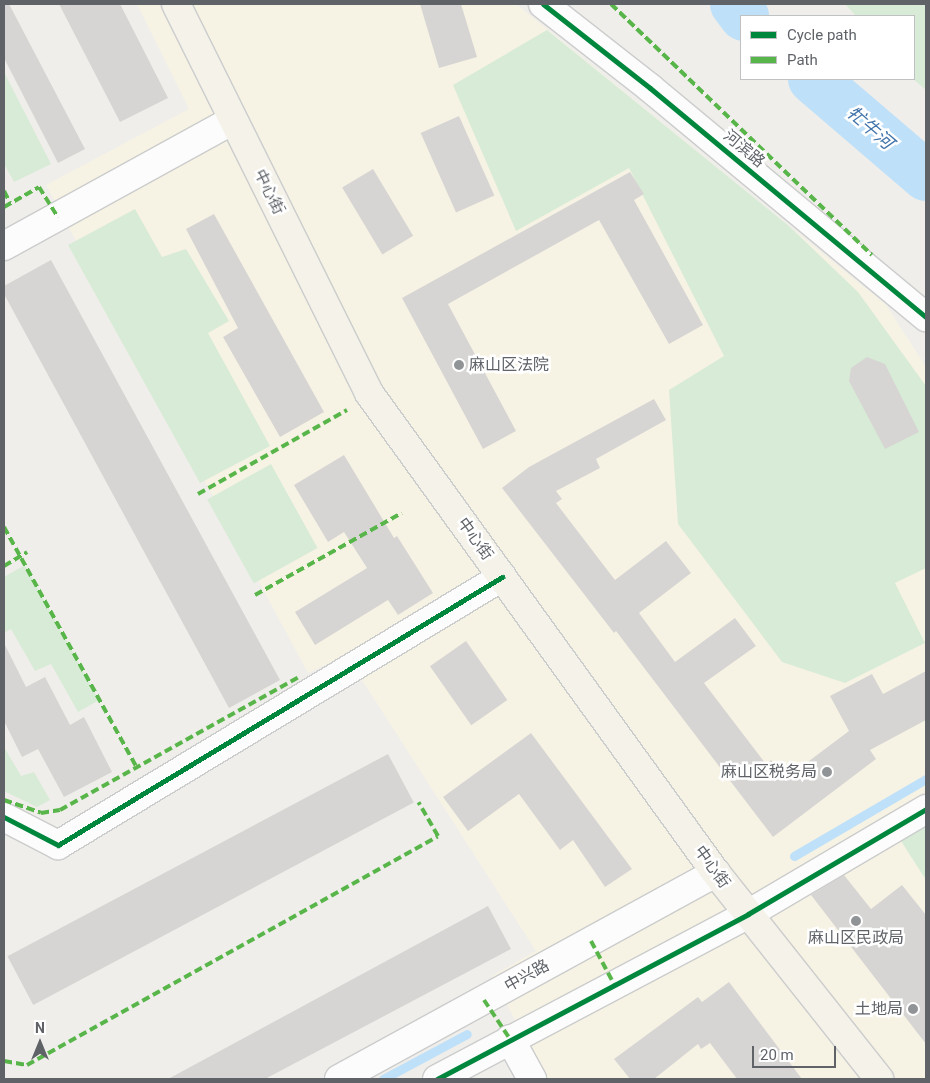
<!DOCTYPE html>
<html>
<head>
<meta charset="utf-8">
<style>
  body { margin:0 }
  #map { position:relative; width:930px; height:1083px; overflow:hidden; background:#efeeea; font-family:Roboto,"Noto Sans SC",sans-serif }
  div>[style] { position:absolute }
  .commercial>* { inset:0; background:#f7f3e4 }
  .green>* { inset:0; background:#d8ebd6; transform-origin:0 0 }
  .stream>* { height:9px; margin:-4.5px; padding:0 4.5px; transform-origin:4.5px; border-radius:4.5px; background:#bfe0f9 }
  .river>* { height:50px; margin:-25px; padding:0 25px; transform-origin:25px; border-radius:25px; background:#bfe0f9 }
  .building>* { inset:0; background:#d6d5d3; transform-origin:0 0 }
  .roads { filter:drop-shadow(1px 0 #cbcccc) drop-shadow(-1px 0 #cbcccc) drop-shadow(0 1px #cbcccc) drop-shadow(0 -1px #cbcccc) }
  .minor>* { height:28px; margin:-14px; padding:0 14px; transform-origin:14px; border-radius:14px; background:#fdfcfc }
  .major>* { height:28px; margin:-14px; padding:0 14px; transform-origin:14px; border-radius:14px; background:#f4f2e9 }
  .quiet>* { height:4px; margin-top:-2px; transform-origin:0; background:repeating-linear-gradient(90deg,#58b549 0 8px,transparent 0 12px) }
  .cycleway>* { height:5px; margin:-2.5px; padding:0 2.5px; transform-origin:2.5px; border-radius:2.5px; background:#00873e }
  .dots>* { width:14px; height:14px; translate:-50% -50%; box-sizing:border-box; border:2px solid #fff; border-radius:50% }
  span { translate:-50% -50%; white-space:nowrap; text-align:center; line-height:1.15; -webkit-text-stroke:5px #fff; paint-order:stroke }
  .street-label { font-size:16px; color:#5f6368 }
  .poi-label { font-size:16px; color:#5f6368 }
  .left { translate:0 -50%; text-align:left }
  .right { translate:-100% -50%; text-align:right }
  .water-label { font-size:18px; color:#4174aa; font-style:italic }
  .frame { position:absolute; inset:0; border:5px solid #5f6368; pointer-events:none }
  .legend { position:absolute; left:740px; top:15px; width:175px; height:65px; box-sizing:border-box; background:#fff; border:1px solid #bfc1c3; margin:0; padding:6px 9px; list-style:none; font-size:15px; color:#5f6368 }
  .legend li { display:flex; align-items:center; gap:10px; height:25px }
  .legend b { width:25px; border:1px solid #bfc1c3 }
  .north { position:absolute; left:15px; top:1018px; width:50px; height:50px; -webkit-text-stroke:4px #fff; paint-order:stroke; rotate:0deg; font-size:14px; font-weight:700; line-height:20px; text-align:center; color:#5f6368 }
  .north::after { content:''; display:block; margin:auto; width:18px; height:22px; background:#5f6368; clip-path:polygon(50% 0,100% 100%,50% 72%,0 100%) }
  .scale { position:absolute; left:752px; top:1046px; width:84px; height:22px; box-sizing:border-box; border:2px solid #5f6368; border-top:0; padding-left:6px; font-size:15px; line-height:18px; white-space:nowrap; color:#5f6368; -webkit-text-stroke:4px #fff; paint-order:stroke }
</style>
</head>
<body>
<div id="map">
  <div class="commercial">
    <i style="clip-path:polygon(137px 4px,516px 4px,886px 305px,926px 367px,926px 1079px,546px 1079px,492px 976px,536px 951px,346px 655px,308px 673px,46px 185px,189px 109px)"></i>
  </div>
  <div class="green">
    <i style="clip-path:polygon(845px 4px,926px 4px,926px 90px,913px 79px,914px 16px,856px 16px)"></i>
    <i style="clip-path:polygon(547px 30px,789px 226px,858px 292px,926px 386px,926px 568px,895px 583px,925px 643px,845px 683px,782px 662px,678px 524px,669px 390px,724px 356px,629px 168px,516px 231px,453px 85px)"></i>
    <i style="clip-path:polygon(4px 72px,51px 164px,14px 182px,4px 164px)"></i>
    <i style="clip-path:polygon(135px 209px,162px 257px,186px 249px,229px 321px,208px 333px,270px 446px,200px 483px,68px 245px)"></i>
    <i style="left:271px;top:464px;width:96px;height:73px;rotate:61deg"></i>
    <i style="clip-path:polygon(25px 565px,99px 700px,78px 712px,51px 664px,35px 671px,11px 629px,4px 633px,4px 577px)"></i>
    <i style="clip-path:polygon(4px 747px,21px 776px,34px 772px,50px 800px,37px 807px,4px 791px)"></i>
    <i style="clip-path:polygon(926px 825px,926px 880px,901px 841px)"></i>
  </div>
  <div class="stream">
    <i style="left:794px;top:856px;width:153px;rotate:-30.3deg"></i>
    <i style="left:383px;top:1079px;width:95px;rotate:-28.2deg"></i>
  </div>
  <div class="river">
    <i style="left:735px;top:4px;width:15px;rotate:53deg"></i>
    <i style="left:813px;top:79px;width:149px;rotate:40.6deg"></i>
  </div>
  <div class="building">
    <i style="clip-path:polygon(4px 4px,9px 4px,85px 149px,58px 163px,4px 58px)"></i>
    <i style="clip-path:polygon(59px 4px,120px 4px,168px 98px,120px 122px)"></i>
    <i style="clip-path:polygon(420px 4px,461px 4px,477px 57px,439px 68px)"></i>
    <i style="left:459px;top:116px;width:87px;height:42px;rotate:66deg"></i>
    <i style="left:373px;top:169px;width:78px;height:36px;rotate:59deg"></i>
    <i style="clip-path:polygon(630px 172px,644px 194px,634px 200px,703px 325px,669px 344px,599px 220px,448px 304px,516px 431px,483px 449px,402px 298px)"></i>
    <i style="clip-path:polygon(214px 214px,324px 412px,280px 437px,223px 337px,238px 328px,186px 229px)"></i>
    <i style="clip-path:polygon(51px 260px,280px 680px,229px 708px,4px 294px,4px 286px)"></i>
    <i style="clip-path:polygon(867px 357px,885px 364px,919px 432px,885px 449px,849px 381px,851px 368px)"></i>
    <i style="clip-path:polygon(654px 399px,666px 420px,596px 459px,600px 468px,556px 491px,562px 499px,556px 503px,615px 580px,666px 541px,691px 573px,639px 613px,675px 662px,735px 618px,756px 646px,704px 683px,766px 764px,771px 760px,785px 779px,849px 731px,830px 696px,872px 674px,883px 694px,926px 671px,926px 720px,870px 750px,876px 759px,773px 837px,616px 631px,614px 633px,502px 488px,529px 467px)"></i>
    <i style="clip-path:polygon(344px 455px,394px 538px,397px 536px,433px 593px,398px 615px,388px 600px,315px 645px,295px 612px,367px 568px,344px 532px,328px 542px,294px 485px)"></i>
    <i style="left:466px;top:641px;width:72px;height:44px;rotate:55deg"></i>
    <i style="clip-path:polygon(4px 643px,26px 687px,45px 677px,70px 725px,84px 717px,112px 772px,64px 797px,38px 749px,22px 757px,4px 721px)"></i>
    <i style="clip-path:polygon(531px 733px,632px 869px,605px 887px,573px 840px,560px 850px,519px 794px,468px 831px,443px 797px)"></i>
    <i style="left:388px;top:754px;width:55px;height:431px;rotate:62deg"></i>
    <i style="clip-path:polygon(844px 875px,871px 909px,902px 885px,926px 915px,926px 1044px,811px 895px)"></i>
    <i style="clip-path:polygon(488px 906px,511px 949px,265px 1079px,168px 1079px)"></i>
    <i style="clip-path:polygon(729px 982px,802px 1079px,737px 1079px,710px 1043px,701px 1049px,698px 1044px,654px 1079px,630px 1079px,614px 1059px,698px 997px,702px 1002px)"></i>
  </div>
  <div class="roads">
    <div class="minor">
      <i style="left:543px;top:4px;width:136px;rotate:38.1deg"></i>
      <i style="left:650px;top:88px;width:359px;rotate:39.7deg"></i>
      <i style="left:4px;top:246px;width:261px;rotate:-28.8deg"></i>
      <i style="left:4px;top:817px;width:61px;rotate:27.4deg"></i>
      <i style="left:58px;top:845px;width:519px;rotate:-31.12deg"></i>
      <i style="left:510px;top:1039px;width:46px;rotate:61.2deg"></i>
      <i style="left:339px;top:1079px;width:430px;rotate:-28.7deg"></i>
      <i style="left:437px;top:1079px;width:352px;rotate:-27.9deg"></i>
      <i style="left:748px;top:914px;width:207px;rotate:-30.5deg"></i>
    </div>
    <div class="major">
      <i style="left:176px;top:4px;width:434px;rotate:63.6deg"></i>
      <i style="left:369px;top:393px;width:592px;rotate:54.14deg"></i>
      <i style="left:716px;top:873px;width:263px;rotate:51.6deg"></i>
    </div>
  </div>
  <div class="quiet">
    <i style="left:611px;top:4px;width:362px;rotate:43.9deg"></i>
    <i style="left:4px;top:191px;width:13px;rotate:63deg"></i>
    <i style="left:4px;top:207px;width:40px;rotate:-29.7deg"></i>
    <i style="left:39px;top:187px;width:36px;rotate:58deg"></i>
    <i style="left:198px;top:494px;width:171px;rotate:-29.4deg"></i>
    <i style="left:4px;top:527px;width:275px;rotate:61.1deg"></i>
    <i style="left:4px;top:566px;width:27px;rotate:-31deg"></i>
    <i style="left:255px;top:595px;width:168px;rotate:-29.2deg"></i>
    <i style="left:4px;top:800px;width:39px;rotate:19deg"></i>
    <i style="left:41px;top:813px;width:19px;rotate:-9deg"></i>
    <i style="left:60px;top:810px;width:276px;rotate:-29.1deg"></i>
    <i style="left:591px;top:941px;width:49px;rotate:61.9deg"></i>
    <i style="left:484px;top:1000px;width:47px;rotate:56.3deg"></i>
    <i style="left:4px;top:1061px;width:23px;rotate:10deg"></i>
    <i style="left:27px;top:1065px;width:470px;rotate:-29.1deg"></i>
    <i style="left:438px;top:836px;width:39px;rotate:-120deg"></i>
  </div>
  <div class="cycleway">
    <i style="left:543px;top:4px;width:136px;rotate:38.1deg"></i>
    <i style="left:650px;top:88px;width:359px;rotate:39.7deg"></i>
    <i style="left:4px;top:817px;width:61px;rotate:27.4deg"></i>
    <i style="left:58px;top:845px;width:519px;rotate:-31.12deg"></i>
    <i style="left:437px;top:1079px;width:352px;rotate:-27.9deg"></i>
    <i style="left:748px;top:914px;width:207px;rotate:-30.5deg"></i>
  </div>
  <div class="dots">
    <i style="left:459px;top:365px;background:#919496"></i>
    <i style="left:827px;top:772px;background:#919496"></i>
    <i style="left:856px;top:921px;background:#919496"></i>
    <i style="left:913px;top:1009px;background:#919496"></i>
  </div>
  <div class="street-label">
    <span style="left:744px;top:149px;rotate:40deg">河滨路</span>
    <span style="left:269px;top:192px;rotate:64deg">中心街</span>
    <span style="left:475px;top:539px;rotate:54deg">中心街</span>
    <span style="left:712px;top:867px;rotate:54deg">中心街</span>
    <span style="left:527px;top:976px;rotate:-29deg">中兴路</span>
  </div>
  <div class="poi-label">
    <span class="left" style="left:469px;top:365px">麻山区法院</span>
    <span class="right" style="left:817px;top:772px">麻山区税务局</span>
    <span style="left:856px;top:938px">麻山区民政局</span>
    <span class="right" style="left:903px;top:1009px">土地局</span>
  </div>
  <div class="water-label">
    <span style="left:870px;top:128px;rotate:41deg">牤牛河</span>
  </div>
  <div class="frame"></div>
  <ul class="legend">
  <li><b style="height:6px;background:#00873e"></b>Cycle path</li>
  <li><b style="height:6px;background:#58b549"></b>Path</li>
  </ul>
  <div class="north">N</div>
  <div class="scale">20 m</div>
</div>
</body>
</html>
